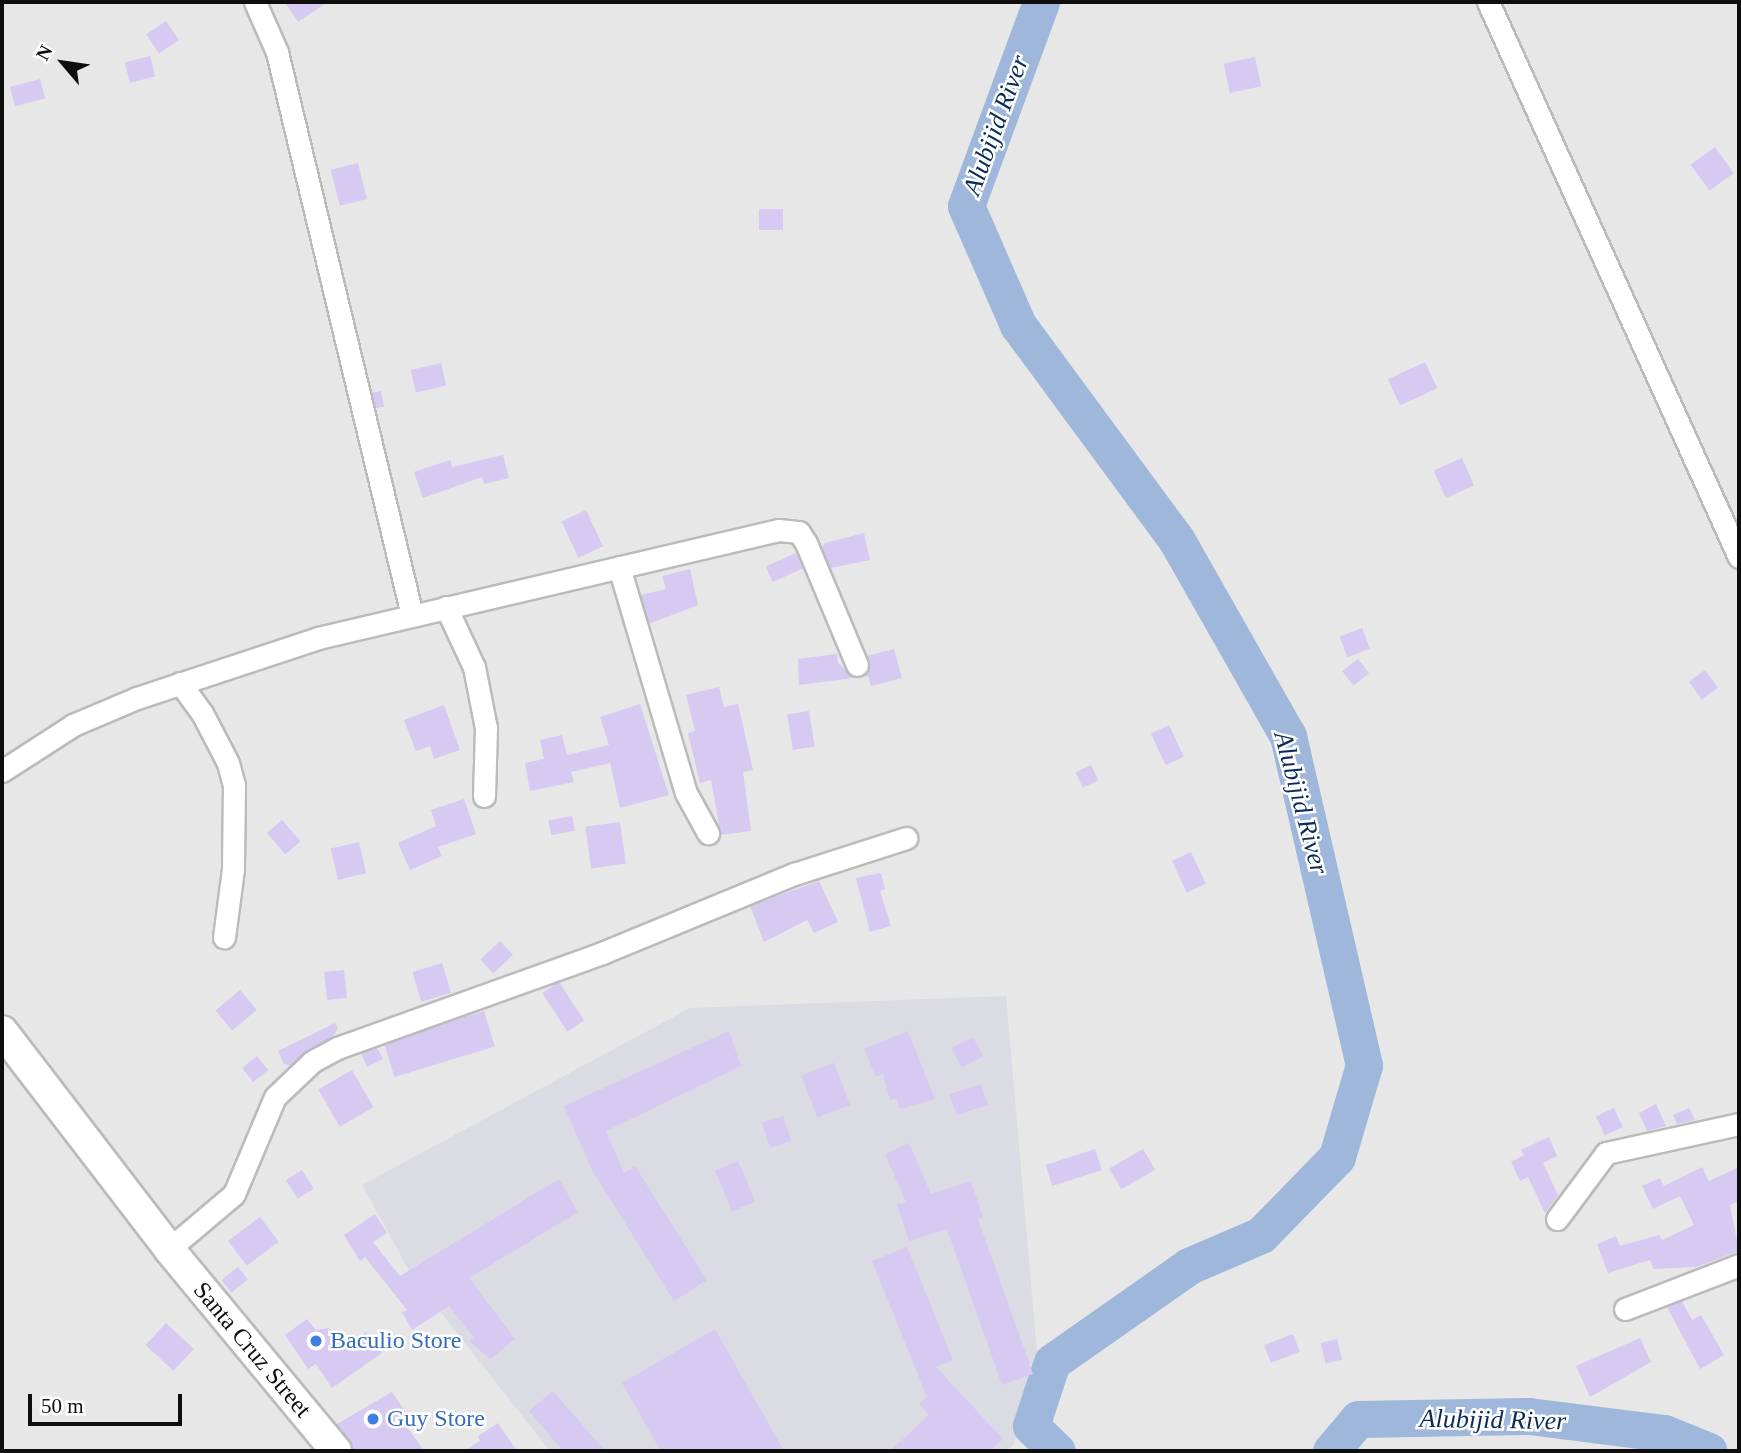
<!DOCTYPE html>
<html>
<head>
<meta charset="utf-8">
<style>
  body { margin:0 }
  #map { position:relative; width:1741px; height:1453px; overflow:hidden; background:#e7e7e8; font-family:"Times New Roman",serif }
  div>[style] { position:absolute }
  .built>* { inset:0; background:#dbdbe3 }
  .river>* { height:37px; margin:-18.5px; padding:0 18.5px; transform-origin:18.5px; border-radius:18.5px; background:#9eb7da }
  .building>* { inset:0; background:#d6c9f2; transform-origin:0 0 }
  .roads { filter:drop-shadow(2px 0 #bbbbbc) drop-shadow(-2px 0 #bbbbbc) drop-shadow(0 2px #bbbbbc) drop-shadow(0 -2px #bbbbbc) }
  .street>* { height:21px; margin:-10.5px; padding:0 10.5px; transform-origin:10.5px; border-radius:10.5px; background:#fff }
  .secondary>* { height:30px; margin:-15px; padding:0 15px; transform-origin:15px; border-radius:15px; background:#fff }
  .dots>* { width:19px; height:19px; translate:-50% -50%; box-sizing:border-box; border:4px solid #fff; border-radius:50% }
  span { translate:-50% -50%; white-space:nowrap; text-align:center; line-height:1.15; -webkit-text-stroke:5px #fff; paint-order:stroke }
  .shop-label { font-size:24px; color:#366cbe }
  .left { translate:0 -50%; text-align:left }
  .street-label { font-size:24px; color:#0e0e0f }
  .water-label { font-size:26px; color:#0b2c57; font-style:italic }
  .frame { position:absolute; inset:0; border:4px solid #0e0e0f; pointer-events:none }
  .north { position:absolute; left:28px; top:28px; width:70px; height:70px; -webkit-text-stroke:5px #fff; paint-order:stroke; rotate:299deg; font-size:19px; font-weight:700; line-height:28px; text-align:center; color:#0e0e0f }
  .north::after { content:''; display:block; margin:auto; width:24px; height:32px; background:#0e0e0f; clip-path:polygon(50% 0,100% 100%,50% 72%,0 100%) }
  .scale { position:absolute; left:28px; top:1394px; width:154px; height:32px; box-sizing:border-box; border:4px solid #0e0e0f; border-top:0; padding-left:9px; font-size:21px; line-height:24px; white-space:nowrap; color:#0e0e0f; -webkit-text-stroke:5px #fff; paint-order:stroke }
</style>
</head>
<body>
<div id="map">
  <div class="built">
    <i style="clip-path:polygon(1006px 996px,1039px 1375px,1013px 1445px,1006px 1451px,550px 1451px,412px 1276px,362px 1185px,690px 1008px)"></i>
  </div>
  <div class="river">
    <i style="left:1041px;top:2px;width:217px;rotate:110.2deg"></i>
    <i style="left:966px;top:206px;width:130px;rotate:66.4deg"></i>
    <i style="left:1018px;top:325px;width:266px;rotate:53.6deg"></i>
    <i style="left:1176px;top:539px;width:227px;rotate:60.4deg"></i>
    <i style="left:1288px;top:736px;width:338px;rotate:77deg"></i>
    <i style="left:1364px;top:1065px;width:96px;rotate:106.4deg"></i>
    <i style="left:1337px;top:1157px;width:109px;rotate:134.3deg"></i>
    <i style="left:1261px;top:1235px;width:78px;rotate:156.7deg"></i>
    <i style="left:1189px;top:1266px;width:167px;rotate:145deg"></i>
    <i style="left:1052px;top:1362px;width:67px;rotate:108.2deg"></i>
    <i style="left:1031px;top:1426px;width:36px;rotate:44deg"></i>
    <i style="left:1331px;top:1451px;width:42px;rotate:-49.8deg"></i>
    <i style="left:1358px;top:1419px;width:171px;rotate:-1deg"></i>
    <i style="left:1529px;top:1416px;width:136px;rotate:7.2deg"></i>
    <i style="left:1664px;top:1433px;width:48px;rotate:21.8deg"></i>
  </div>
  <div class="building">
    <i style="clip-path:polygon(285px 2px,328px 2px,298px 22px)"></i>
    <i style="left:166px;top:21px;width:23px;height:24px;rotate:56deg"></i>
    <i style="left:150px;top:56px;width:21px;height:26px;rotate:76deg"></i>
    <i style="left:1255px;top:57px;width:30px;height:32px;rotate:78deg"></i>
    <i style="left:40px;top:79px;width:20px;height:31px;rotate:75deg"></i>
    <i style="left:1715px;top:147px;width:32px;height:30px;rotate:54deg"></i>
    <i style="left:358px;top:163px;width:37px;height:28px;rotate:76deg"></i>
    <i style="left:759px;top:209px;width:24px;height:21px"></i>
    <i style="left:1425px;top:362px;width:29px;height:41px;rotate:65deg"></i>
    <i style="left:441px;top:363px;width:23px;height:31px;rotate:77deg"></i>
    <i style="left:381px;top:391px;width:16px;height:9px;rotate:79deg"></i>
    <i style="clip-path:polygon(503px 455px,509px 478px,484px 484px,482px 477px,423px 498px,414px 472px,450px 460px,452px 467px)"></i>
    <i style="left:1462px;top:458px;width:30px;height:31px;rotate:66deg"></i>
    <i style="left:586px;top:510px;width:40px;height:27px;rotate:65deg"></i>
    <i style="clip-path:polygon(864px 533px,870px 560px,831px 568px,822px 547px,825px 543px)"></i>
    <i style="left:796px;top:553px;width:17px;height:33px;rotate:66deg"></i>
    <i style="clip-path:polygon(690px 569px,698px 605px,649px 624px,641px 595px,666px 589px,662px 576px)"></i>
    <i style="left:1362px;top:628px;width:22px;height:24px;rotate:69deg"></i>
    <i style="clip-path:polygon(894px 649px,902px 678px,871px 686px,868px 676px,863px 676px,870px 667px,867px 656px)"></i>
    <i style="clip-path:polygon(837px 654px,838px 663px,854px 678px,799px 685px,798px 659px)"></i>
    <i style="left:1358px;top:659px;width:18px;height:20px;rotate:52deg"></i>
    <i style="left:1705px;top:670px;width:22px;height:20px;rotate:54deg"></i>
    <i style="clip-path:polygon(719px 687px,724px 707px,738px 704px,753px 770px,743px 772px,751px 831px,721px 835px,711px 780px,700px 783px,688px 733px,695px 731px,686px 695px)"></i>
    <i style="clip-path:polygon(640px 704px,669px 795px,620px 808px,610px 763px,571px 772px,574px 782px,530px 791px,525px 763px,544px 759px,540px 740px,562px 735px,567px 755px,609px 745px,600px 717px)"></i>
    <i style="clip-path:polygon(444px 705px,460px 750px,434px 759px,430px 746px,416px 751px,404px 720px)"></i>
    <i style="left:809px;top:711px;width:36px;height:22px;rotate:81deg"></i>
    <i style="left:1169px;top:725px;width:35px;height:20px;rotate:65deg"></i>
    <i style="left:1091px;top:765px;width:17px;height:17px;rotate:65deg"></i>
    <i style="clip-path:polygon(464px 799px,476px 834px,438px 847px,442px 856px,410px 870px,398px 843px,436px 826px,431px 810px)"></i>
    <i style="left:572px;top:816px;width:15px;height:24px;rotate:79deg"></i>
    <i style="left:282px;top:820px;width:28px;height:20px;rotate:49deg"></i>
    <i style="left:620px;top:822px;width:42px;height:35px;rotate:82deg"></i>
    <i style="left:359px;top:842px;width:32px;height:29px;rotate:77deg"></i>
    <i style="left:1191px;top:852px;width:35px;height:21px;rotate:65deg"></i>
    <i style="clip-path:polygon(881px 873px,885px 889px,880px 891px,891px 926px,870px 932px,856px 878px)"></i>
    <i style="clip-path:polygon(819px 881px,838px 922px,814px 933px,807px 920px,764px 942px,750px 906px)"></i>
    <i style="left:500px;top:941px;width:19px;height:27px;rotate:47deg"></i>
    <i style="left:442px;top:963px;width:31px;height:31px;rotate:73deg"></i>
    <i style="left:344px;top:970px;width:28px;height:20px;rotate:84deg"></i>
    <i style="left:559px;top:982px;width:46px;height:20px;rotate:57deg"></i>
    <i style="left:240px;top:990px;width:26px;height:32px;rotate:50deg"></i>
    <i style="left:484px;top:1011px;width:37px;height:105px;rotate:73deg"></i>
    <i style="clip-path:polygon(335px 1023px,338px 1028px,334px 1035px,290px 1065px,284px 1064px,278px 1051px)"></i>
    <i style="clip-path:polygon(729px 1031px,741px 1066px,606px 1131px,624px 1173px,635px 1166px,707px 1280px,674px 1301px,592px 1170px,564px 1106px)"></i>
    <i style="clip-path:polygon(908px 1031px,935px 1099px,900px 1109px,897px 1098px,890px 1100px,883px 1074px,876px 1077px,864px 1049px)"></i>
    <i style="left:973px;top:1037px;width:22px;height:24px;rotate:63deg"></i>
    <i style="clip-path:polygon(377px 1048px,383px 1059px,367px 1067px,361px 1053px)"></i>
    <i style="left:257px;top:1056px;width:18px;height:19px;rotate:52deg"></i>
    <i style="left:834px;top:1063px;width:45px;height:35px;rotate:69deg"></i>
    <i style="left:352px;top:1070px;width:43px;height:39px;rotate:60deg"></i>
    <i style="left:981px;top:1084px;width:22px;height:33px;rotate:72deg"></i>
    <i style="clip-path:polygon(1656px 1104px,1666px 1126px,1647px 1131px,1639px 1113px)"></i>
    <i style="left:1614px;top:1108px;width:21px;height:20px;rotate:65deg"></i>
    <i style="clip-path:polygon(1689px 1108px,1695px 1120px,1677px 1124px,1673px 1115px)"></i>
    <i style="left:783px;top:1116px;width:26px;height:22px;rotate:72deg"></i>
    <i style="clip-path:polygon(1549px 1137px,1557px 1156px,1543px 1163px,1558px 1195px,1545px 1213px,1528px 1177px,1520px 1181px,1511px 1162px,1524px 1155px,1521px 1150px)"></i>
    <i style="clip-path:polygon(909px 1143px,931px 1194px,971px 1181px,983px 1218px,978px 1219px,1033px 1374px,1002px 1385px,947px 1229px,909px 1241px,897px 1204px,906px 1202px,885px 1154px)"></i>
    <i style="left:1095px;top:1149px;width:22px;height:52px;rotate:72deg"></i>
    <i style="left:1143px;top:1149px;width:24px;height:39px;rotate:60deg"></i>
    <i style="left:738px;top:1161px;width:44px;height:25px;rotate:67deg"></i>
    <i style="clip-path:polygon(1702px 1167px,1709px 1181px,1739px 1167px,1739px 1201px,1730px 1205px,1739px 1251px,1696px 1267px,1654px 1269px,1650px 1260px,1608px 1273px,1597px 1244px,1616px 1236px,1620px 1246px,1659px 1235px,1662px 1240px,1694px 1225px,1680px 1196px,1653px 1209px,1642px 1186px,1660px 1178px,1664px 1186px)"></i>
    <i style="left:302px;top:1170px;width:22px;height:19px;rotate:58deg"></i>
    <i style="clip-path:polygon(559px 1179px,578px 1212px,469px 1278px,515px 1339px,490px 1359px,469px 1341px,474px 1338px,449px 1306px,412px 1330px,402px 1312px,407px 1310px,365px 1257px,360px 1261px,344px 1235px,375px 1214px,387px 1233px,373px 1242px,400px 1276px)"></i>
    <i style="left:260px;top:1217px;width:31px;height:40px;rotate:53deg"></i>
    <i style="clip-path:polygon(907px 1247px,953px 1360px,936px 1367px,1003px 1439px,989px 1451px,890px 1451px,929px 1415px,919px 1404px,927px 1397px,872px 1261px)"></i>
    <i style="left:238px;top:1267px;width:16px;height:21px;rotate:52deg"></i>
    <i style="clip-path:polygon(1682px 1301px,1692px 1320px,1701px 1315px,1724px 1355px,1700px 1369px,1667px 1307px)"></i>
    <i style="clip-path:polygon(307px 1319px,316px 1330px,329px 1328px,346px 1347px,366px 1332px,382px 1353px,332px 1388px,316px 1364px,308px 1369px,285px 1335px)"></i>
    <i style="left:166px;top:1323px;width:38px;height:30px;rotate:43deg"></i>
    <i style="clip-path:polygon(715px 1329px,784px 1451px,661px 1451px,622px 1383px)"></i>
    <i style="left:1293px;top:1334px;width:19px;height:31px;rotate:69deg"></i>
    <i style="clip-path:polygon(1640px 1338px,1651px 1362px,1590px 1397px,1576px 1366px)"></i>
    <i style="left:1337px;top:1339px;width:21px;height:17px;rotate:76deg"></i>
    <i style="clip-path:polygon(553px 1391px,605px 1451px,563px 1451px,529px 1411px)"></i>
    <i style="clip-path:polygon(392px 1392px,407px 1414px,401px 1418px,424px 1451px,354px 1451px,337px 1424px)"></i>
    <i style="clip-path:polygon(498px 1423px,517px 1451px,464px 1451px,480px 1441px,478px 1436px)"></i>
  </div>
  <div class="roads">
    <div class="street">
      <i style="left:255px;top:2px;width:55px;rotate:66.3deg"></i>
      <i style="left:277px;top:52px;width:579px;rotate:76.52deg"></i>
      <i style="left:1488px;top:2px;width:609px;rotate:65.67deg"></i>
      <i style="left:619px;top:567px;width:236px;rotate:73.5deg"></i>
      <i style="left:686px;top:793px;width:46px;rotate:61.2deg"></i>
      <i style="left:446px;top:607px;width:66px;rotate:65deg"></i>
      <i style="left:474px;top:667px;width:62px;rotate:78.9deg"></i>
      <i style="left:486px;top:728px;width:68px;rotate:91.7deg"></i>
      <i style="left:180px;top:683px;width:37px;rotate:54deg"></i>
      <i style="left:202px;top:713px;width:56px;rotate:62.5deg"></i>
      <i style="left:228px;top:763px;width:23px;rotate:75deg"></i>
      <i style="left:234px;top:785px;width:84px;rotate:90.7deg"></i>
      <i style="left:233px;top:869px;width:69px;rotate:97.5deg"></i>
      <i style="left:2px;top:771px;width:85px;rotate:-32.9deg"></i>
      <i style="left:73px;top:725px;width:69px;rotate:-22.9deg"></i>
      <i style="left:137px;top:698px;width:191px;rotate:-18.3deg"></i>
      <i style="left:318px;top:638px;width:473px;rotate:-13.2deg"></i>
      <i style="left:779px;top:530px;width:20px;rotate:6deg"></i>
      <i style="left:799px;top:532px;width:13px;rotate:58deg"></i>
      <i style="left:806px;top:543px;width:132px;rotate:67.3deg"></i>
      <i style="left:1557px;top:1219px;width:82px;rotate:-53.4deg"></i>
      <i style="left:1606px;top:1153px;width:136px;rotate:-12.3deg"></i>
      <i style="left:169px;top:1249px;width:85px;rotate:-40.2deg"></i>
      <i style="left:234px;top:1194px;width:105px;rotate:-67.1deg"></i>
      <i style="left:275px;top:1097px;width:52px;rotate:-43.5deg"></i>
      <i style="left:313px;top:1061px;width:27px;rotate:-28deg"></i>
      <i style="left:337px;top:1048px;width:282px;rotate:-19.7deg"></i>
      <i style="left:602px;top:953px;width:208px;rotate:-22.4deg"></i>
      <i style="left:794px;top:874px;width:118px;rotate:-17.8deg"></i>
      <i style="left:1625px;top:1309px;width:122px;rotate:-21.1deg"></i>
    </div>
    <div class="secondary">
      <i style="left:2px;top:1031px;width:275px;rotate:52.5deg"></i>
      <i style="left:169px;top:1249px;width:262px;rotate:50.4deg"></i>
    </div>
  </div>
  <div class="dots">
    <i style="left:316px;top:1341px;background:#3f7fe0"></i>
    <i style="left:373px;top:1419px;background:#3f7fe0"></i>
  </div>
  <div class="shop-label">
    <span class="left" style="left:330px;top:1341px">Baculio Store</span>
    <span class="left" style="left:387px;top:1419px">Guy Store</span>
  </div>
  <div class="street-label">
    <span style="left:252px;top:1350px;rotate:50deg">Santa Cruz Street</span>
  </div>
  <div class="water-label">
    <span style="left:996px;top:125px;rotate:-70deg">Alubijid River</span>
    <span style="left:1301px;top:803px;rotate:75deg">Alubijid River</span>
    <span style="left:1493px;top:1420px;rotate:1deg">Alubijid River</span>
  </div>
  <div class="frame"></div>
  <div class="north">N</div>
  <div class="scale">50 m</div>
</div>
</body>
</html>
